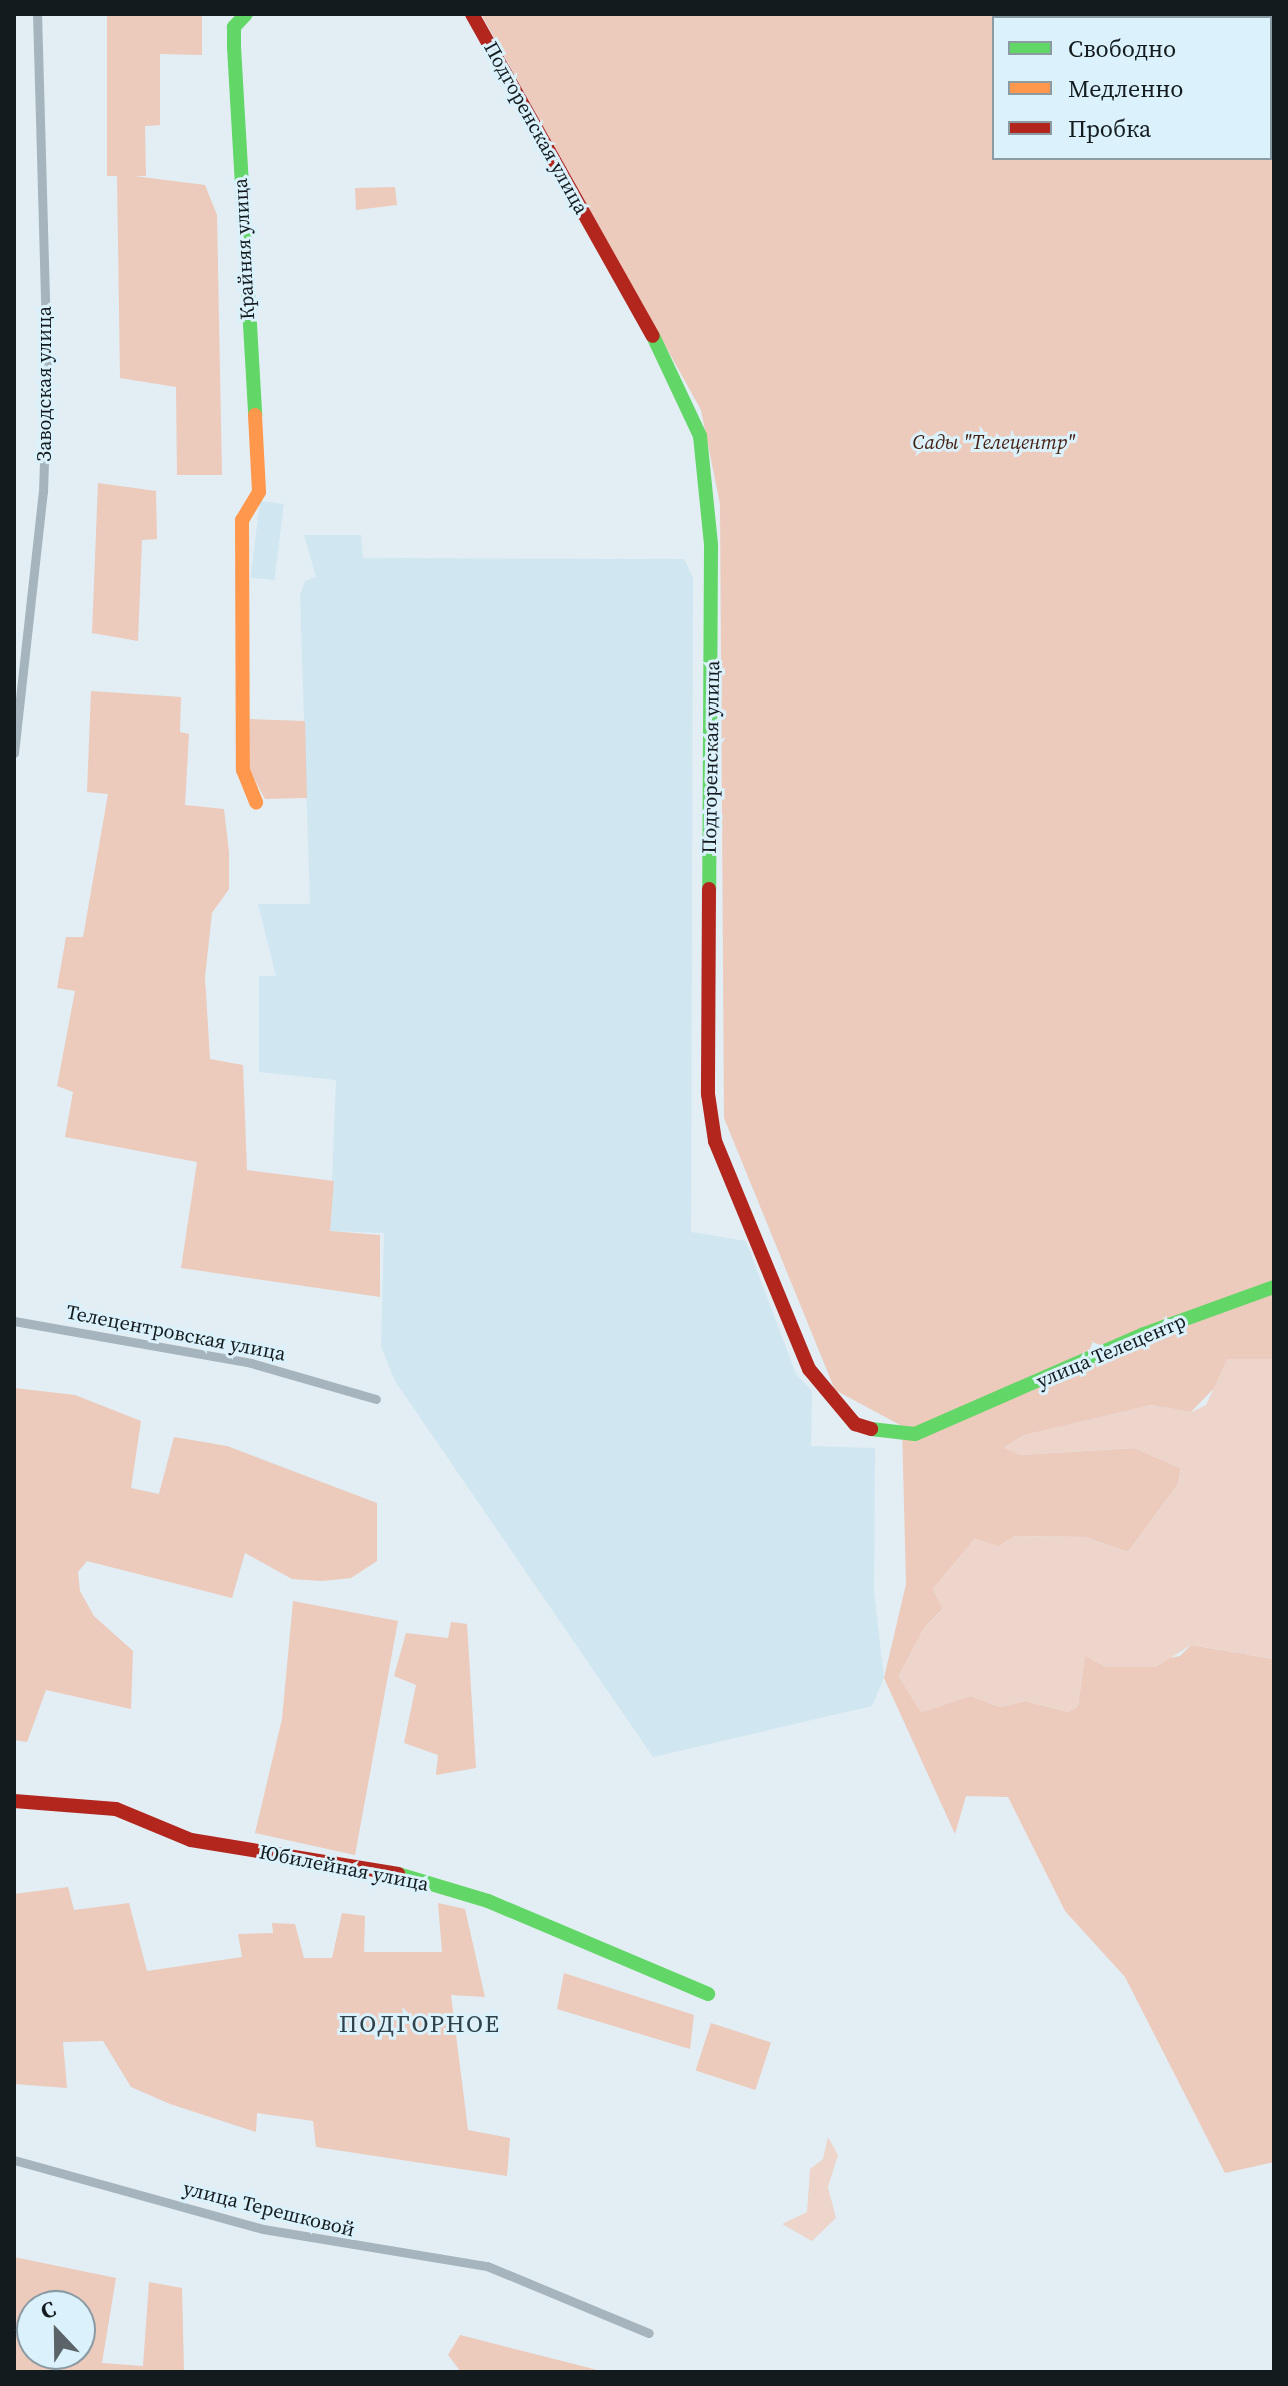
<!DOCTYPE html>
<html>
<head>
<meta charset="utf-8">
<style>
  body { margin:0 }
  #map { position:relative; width:1288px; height:2386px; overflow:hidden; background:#e2eef4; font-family:"Source Serif 4",serif }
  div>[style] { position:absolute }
  .built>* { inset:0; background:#d0e6f0; transform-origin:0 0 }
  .green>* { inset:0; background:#eccabc; transform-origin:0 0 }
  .water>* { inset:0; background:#edd5cb }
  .street>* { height:9px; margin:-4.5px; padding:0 4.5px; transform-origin:4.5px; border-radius:4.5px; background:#a6b5bd }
  .fast>* { height:14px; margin:-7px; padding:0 7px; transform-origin:7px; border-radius:7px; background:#63d668 }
  .slow>* { height:14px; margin:-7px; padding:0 7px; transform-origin:7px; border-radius:7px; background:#ff974d }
  .jam>* { height:14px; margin:-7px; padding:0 7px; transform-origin:7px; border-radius:7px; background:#b3261e }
  span { translate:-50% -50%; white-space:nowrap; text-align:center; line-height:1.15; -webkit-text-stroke:6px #dbf1fb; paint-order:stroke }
  .street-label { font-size:20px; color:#131b1e }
  .park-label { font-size:20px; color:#441f10; font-style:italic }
  .quarter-label { font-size:24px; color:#2f4149; letter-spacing:2px }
  .frame { position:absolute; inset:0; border:16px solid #131b1e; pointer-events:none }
  .legend { position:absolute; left:992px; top:16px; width:280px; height:144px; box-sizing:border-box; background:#dbf1fb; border:2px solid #8b9ba3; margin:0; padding:10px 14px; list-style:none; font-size:24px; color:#131b1e }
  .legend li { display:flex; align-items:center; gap:16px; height:40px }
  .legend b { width:40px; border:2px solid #8b9ba3 }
  .north { position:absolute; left:16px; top:2290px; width:80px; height:80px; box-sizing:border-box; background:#dbf1fb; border:2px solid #8b9ba3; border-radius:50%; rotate:338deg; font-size:22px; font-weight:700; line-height:32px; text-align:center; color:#131b1e }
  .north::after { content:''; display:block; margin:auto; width:28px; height:36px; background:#5b6569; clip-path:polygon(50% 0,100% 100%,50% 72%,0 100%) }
</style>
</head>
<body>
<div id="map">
  <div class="built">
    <i style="left:260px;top:501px;width:24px;height:77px;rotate:7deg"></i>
    <i style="clip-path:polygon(304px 535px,361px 535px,363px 558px,684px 559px,693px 578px,691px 1232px,746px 1241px,796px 1374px,812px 1391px,811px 1446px,875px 1448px,874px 1592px,884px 1678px,872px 1706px,653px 1757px,395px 1381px,381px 1346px,384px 1233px,330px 1231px,336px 1080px,259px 1072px,259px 976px,276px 976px,258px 904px,310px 904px,300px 595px,305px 581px,316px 577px)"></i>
  </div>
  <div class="green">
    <i style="clip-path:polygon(107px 14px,202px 14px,202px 55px,160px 54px,160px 125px,145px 126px,146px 176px,134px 176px,205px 185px,217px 215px,222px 475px,177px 475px,176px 387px,120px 378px,117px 176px,107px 176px)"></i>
    <i style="clip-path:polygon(evenodd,481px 14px,1274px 14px,1274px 1359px,1242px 1359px,1191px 1412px,1151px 1405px,1023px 1436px,1005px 1447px,1020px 1455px,1135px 1448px,1181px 1468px,1178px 1484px,1128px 1552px,1085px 1537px,1014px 1536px,923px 1629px,934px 1705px,971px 1696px,1000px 1707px,1025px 1701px,1068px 1712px,1078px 1706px,1085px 1655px,1106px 1667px,1128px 1666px,1180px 1656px,1191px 1645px,1274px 1659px,1274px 2162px,1225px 2173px,1125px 1977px,1065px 1911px,1008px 1797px,966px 1796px,955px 1834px,884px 1678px,906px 1584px,902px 1426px,835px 1390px,724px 1118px,720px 504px,701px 410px,481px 14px,994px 18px,1270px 18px,1270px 158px,994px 158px,994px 18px)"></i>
    <i style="clip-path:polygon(395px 187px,397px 205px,356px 210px,355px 188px)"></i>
    <i style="clip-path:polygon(98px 483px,156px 491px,157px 539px,142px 540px,138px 641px,92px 633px)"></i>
    <i style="clip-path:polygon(91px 691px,181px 697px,180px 732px,189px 734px,185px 805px,224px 809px,229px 852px,229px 889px,212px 913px,205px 977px,210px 1059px,243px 1065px,247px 1170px,334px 1181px,330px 1231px,380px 1235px,380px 1297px,181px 1268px,197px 1162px,65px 1137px,73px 1092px,57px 1086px,75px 991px,57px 988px,66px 937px,83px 937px,108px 794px,87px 792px)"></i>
    <i style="clip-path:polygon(250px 719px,305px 721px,307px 798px,265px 799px,249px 769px)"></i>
    <i style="clip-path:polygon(14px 1388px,75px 1395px,141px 1421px,131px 1488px,159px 1494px,174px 1437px,227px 1446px,377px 1503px,377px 1561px,351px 1578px,322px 1581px,292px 1579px,245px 1553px,232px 1598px,87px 1561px,78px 1572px,80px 1591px,94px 1616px,133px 1651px,131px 1709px,46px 1690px,27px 1742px,14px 1740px)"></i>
    <i style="clip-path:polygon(293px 1601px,398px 1621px,355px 1855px,255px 1833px,282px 1719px)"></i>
    <i style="clip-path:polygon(451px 1622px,467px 1624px,476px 1768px,436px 1775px,438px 1755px,404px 1743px,416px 1685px,394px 1676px,406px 1633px,448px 1638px)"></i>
    <i style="clip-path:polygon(68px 1887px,74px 1910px,129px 1903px,147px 1971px,242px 1957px,238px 1934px,273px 1933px,272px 1923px,295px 1924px,304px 1958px,332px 1958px,342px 1913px,365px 1916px,364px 1952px,442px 1952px,438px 1903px,465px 1909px,485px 1997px,451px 1995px,468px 2130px,510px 2138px,507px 2176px,316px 2147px,313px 2121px,257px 2113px,256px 2132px,170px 2104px,131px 2087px,103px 2041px,63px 2042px,67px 2088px,14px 2084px,14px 1894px)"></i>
    <i style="clip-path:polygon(564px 1973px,694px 2015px,690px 2049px,557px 2009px)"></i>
    <i style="left:711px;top:2023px;width:63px;height:50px;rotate:18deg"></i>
    <i style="clip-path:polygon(evenodd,14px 2257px,116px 2278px,102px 2363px,143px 2366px,149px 2282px,182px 2288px,184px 2370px,196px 2372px,14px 2372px,14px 2257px,32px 2306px,80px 2306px,80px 2354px,32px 2354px,32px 2306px)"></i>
    <i style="clip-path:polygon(460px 2335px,586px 2367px,604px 2372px,461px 2372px,448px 2355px)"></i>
  </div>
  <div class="water">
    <i style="clip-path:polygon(1227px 1359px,1274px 1359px,1274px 1659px,1191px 1645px,1156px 1667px,1106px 1667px,1085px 1656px,1078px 1706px,1068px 1712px,1025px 1701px,1000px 1707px,971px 1696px,921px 1713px,898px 1676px,923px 1629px,943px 1609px,932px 1589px,975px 1538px,998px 1546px,1014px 1536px,1085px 1537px,1128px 1552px,1178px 1484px,1181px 1469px,1134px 1448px,1020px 1455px,1004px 1448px,1023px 1435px,1151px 1405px,1192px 1412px,1206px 1405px)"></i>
    <i style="clip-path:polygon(828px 2137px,838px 2155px,828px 2187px,836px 2218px,812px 2241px,782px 2224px,807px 2212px,810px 2169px,823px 2159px)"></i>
  </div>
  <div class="street">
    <i style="left:14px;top:753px;width:263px;rotate:-83.7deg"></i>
    <i style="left:43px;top:492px;width:122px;rotate:-88.1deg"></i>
    <i style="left:47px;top:370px;width:356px;rotate:-91.6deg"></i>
    <i style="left:14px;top:1321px;width:241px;rotate:10deg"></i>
    <i style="left:251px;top:1363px;width:130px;rotate:16.1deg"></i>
    <i style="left:14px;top:2160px;width:258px;rotate:15.5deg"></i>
    <i style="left:263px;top:2229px;width:227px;rotate:9.4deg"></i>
    <i style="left:487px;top:2266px;width:175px;rotate:22.5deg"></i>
  </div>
  <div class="fast">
    <i style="left:246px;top:14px;width:18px;rotate:133deg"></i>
    <i style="left:234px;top:27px;width:20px;rotate:90deg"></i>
    <i style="left:234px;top:47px;width:369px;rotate:86.7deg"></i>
    <i style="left:653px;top:336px;width:110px;rotate:64.8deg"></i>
    <i style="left:700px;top:436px;width:110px;rotate:84.2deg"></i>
    <i style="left:711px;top:545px;width:344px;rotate:90.3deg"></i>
    <i style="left:871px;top:1429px;width:44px;rotate:6.5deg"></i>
    <i style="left:915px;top:1434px;width:250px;rotate:-23.6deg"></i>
    <i style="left:1144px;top:1334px;width:138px;rotate:-19.9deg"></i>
    <i style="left:398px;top:1874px;width:94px;rotate:16.7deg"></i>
    <i style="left:488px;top:1901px;width:239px;rotate:22.9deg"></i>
  </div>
  <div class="slow">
    <i style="left:255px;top:415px;width:77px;rotate:87deg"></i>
    <i style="left:259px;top:492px;width:33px;rotate:121deg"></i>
    <i style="left:242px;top:520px;width:250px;rotate:89.8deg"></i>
    <i style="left:243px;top:770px;width:35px;rotate:68deg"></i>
  </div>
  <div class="jam">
    <i style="left:472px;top:14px;width:369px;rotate:60.7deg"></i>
    <i style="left:709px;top:889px;width:205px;rotate:90.3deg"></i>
    <i style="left:708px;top:1094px;width:48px;rotate:81.5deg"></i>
    <i style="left:715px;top:1141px;width:247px;rotate:67.6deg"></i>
    <i style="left:809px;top:1369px;width:72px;rotate:50.1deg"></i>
    <i style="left:855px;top:1424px;width:17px;rotate:17deg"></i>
    <i style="left:14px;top:1801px;width:102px;rotate:4.5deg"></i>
    <i style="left:116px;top:1809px;width:81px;rotate:22.5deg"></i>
    <i style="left:191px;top:1840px;width:210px;rotate:9.3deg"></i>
  </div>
  <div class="street-label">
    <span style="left:536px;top:128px;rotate:61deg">Подгоренская улица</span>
    <span style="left:244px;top:249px;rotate:-93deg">Крайняя улица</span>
    <span style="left:44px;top:384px;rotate:-90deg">Заводская улица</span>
    <span style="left:711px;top:757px;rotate:-89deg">Подгоренская улица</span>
    <span style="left:176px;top:1333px;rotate:11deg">Телецентровская улица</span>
    <span style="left:1111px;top:1351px;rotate:-23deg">улица Телецентр</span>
    <span style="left:344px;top:1868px;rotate:11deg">Юбилейная улица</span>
    <span style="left:269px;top:2209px;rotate:14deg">улица Терешковой</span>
  </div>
  <div class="park-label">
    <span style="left:994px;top:442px">Сады "Телецентр"</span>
  </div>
  <div class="quarter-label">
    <span style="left:420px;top:2024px">ПОДГОРНОЕ</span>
  </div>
  <div class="frame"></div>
  <ul class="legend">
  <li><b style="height:10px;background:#63d668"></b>Свободно</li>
  <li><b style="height:10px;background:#ff974d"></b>Медленно</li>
  <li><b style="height:10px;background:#b3261e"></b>Пробка</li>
  </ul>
  <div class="north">С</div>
</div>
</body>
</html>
